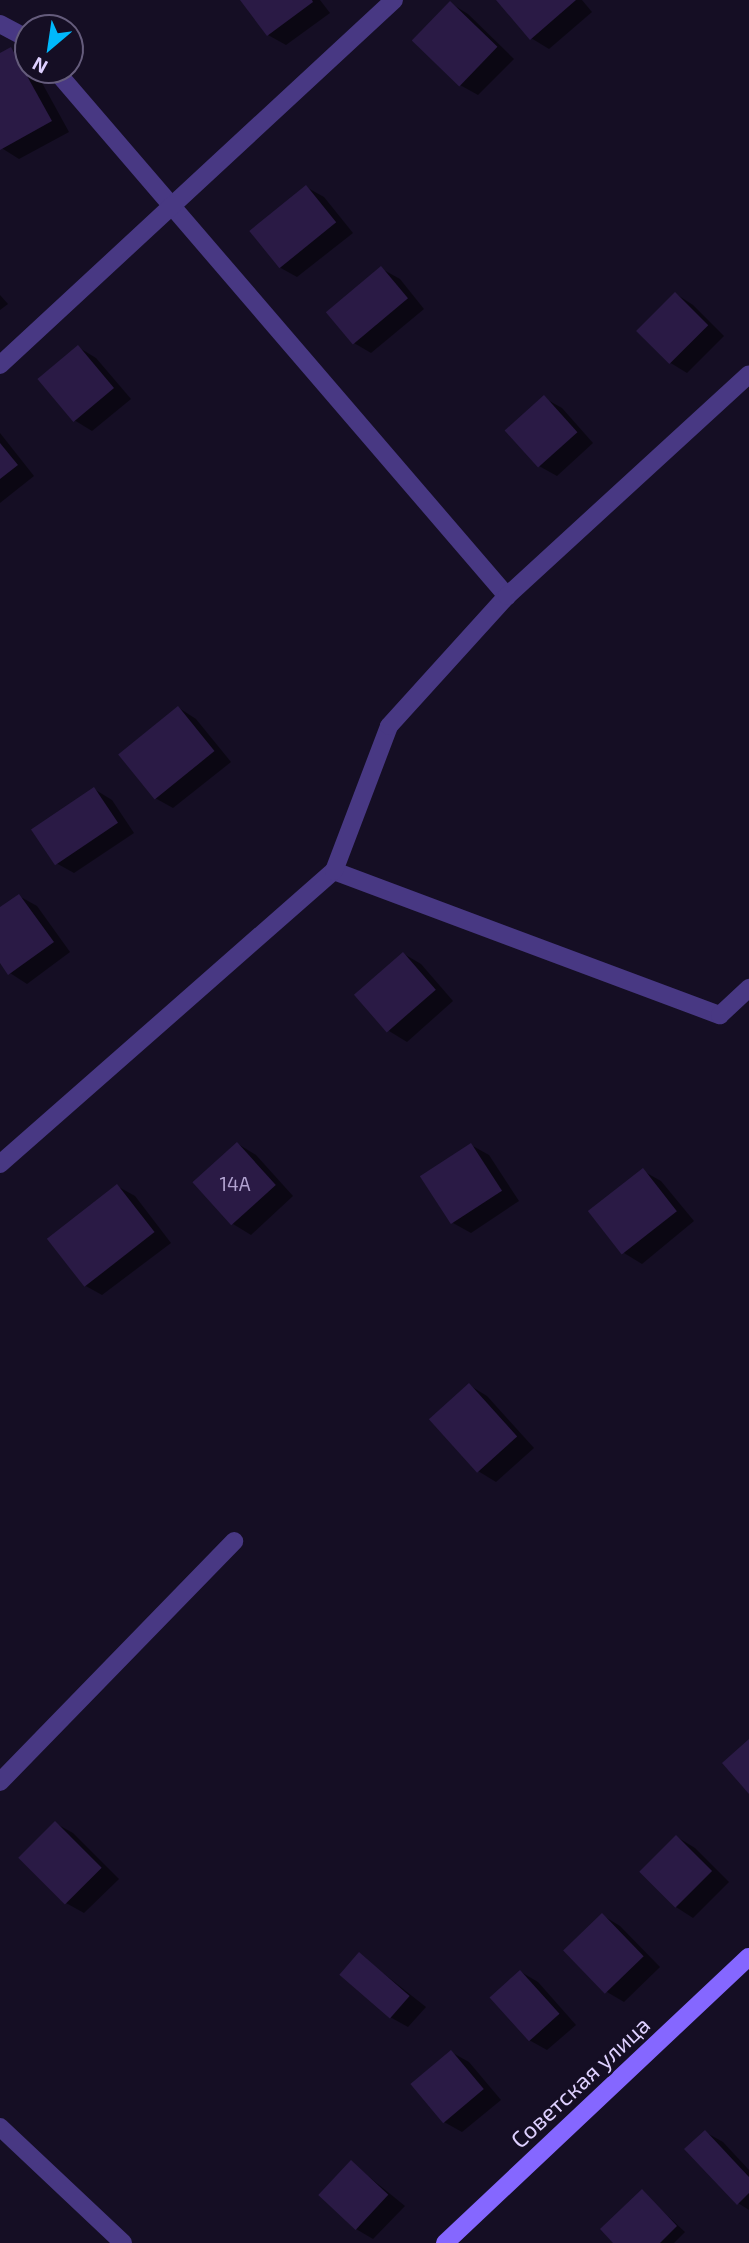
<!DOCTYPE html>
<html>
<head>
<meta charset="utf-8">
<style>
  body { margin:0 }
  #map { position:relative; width:749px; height:2243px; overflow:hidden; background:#150e24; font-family:"Exo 2",sans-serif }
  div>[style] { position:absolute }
  .shadow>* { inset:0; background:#0007 }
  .building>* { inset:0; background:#2a1a45; transform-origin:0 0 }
  .service>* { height:18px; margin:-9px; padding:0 9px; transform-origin:9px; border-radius:9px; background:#483883 }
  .minor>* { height:18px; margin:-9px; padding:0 9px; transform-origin:9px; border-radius:9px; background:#483883 }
  .secondary>* { height:18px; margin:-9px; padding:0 9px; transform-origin:9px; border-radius:9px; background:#8567ff }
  span { translate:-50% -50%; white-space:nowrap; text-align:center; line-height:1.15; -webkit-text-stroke:5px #150e24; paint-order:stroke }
  .number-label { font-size:19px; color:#b1a2d0 }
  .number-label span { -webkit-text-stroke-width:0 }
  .street-label { font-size:23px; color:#ded0ff }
  .north { position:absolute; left:14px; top:14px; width:70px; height:70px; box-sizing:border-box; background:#150e24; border:2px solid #655c7c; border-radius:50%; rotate:209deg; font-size:19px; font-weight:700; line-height:28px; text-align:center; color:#ded0ff }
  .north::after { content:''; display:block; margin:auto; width:24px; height:32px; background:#00b8fb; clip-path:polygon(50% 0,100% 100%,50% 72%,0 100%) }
</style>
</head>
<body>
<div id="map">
  <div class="shadow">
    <i style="clip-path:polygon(242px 0,320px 0,330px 13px,286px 45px,268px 35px)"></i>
    <i style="clip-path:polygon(498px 0,582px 0,592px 12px,549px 49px,531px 38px)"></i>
    <i style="clip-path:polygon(450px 3px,468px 14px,514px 59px,478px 95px,460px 85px,414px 41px)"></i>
    <i style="clip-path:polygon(11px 49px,28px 59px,28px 70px,35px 70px,69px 132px,19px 159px,0 147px,0 55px)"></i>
    <i style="clip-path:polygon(306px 187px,324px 197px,353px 233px,297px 277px,279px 267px)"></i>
    <i style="clip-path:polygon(382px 269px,400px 279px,424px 309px,371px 353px,354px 343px)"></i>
    <i style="clip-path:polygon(676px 294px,693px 305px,724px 336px,687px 373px,669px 362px)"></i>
    <i style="clip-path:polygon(0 295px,8px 304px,0 310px)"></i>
    <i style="clip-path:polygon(78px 347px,96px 358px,131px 399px,92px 431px,74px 420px)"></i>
    <i style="clip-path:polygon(544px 398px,562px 408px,593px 443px,557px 476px,539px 466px)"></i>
    <i style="clip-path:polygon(0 433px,34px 476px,0 503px)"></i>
    <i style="clip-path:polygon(179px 708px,196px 719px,231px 762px,173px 808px,155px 798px)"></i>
    <i style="clip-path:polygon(94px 789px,112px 800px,134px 833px,74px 873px,56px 863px)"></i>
    <i style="clip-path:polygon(19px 896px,37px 906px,70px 952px,27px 984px,10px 973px,0 961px,0 910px)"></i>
    <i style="clip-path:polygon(404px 954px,421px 964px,453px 1001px,407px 1042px,389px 1031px)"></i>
    <i style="clip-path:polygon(238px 1144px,256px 1155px,293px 1196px,251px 1235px,233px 1224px)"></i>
    <i style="clip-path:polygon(471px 1145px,489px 1155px,519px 1201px,471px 1233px,453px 1223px)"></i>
    <i style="clip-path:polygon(643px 1171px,661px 1181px,694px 1221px,642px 1264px,624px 1253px)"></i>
    <i style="clip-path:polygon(117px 1186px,135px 1196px,171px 1243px,102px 1295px,84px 1285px)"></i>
    <i style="clip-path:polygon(469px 1385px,487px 1396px,534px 1448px,496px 1482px,478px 1471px)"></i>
    <i style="clip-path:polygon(55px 1823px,73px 1833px,119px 1879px,84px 1913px,66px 1903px,20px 1858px)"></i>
    <i style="clip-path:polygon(677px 1837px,695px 1848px,729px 1882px,693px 1918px,676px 1907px)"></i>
    <i style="clip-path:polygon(602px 1915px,620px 1926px,660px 1967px,624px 2002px,607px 1992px)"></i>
    <i style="clip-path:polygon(359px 1954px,426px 2007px,408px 2027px,390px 2017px)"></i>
    <i style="clip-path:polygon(521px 1972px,538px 1982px,576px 2025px,547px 2050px,529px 2040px)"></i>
    <i style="clip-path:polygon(451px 2052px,469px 2062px,501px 2100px,462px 2132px,444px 2122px)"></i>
    <i style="clip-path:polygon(705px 2132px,723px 2142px,749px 2170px,749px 2210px,738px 2203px)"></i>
    <i style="clip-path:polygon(352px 2163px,405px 2206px,373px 2239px,356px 2229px)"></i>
    <i style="clip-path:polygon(642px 2192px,685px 2232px,674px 2243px,615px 2243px)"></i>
  </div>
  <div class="building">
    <i style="clip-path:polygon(240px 0,312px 0,313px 2px,267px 36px)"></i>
    <i style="clip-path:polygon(496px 0,576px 0,530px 40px)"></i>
    <i style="left:450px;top:1px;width:66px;height:55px;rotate:44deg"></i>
    <i style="clip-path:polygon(11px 47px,52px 121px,0 150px,0 53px)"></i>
    <i style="left:306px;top:185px;width:48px;height:73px;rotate:51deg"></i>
    <i style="left:381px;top:266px;width:42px;height:72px;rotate:50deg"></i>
    <i style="left:675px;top:292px;width:47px;height:55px;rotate:45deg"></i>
    <i style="left:78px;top:345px;width:56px;height:53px;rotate:50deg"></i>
    <i style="left:544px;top:395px;width:50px;height:53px;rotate:48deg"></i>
    <i style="clip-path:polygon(0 443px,18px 465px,0 479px)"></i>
    <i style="left:178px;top:706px;width:58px;height:77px;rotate:51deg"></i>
    <i style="left:94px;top:787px;width:43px;height:76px;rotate:56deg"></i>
    <i style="clip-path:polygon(19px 894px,54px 942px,8px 975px,0 963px,0 907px)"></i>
    <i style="left:403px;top:952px;width:50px;height:65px;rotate:49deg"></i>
    <i style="left:237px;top:1142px;width:58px;height:60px;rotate:48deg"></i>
    <i style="left:471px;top:1143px;width:57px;height:61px;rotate:57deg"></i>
    <i style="left:643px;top:1168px;width:55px;height:70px;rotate:52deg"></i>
    <i style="left:117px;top:1184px;width:61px;height:89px;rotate:52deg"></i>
    <i style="left:469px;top:1383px;width:72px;height:54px;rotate:48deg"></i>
    <i style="clip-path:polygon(749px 1739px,749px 1794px,722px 1763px)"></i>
    <i style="left:55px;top:1821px;width:66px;height:52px;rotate:45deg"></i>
    <i style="left:676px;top:1835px;width:51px;height:52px;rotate:45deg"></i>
    <i style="left:602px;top:1913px;width:60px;height:54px;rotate:46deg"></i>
    <i style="left:359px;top:1952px;width:67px;height:30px;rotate:41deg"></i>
    <i style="left:520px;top:1970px;width:59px;height:41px;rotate:48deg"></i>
    <i style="left:451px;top:2050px;width:51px;height:53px;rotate:50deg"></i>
    <i style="clip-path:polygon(705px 2130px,749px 2177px,749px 2193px,737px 2205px,684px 2149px)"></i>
    <i style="left:351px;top:2160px;width:51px;height:48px;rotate:43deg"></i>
    <i style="clip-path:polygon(642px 2189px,677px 2226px,660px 2243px,613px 2243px,600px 2229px)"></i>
  </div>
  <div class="service">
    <i style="left:334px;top:871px;width:412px;rotate:20.5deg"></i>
    <i style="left:0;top:1782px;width:336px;rotate:-45.8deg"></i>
  </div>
  <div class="minor">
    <i style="left:0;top:24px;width:32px;rotate:28deg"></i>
    <i style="left:55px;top:70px;width:694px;rotate:49.33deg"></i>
    <i style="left:0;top:365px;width:537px;rotate:-42.81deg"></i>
    <i style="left:720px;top:1015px;width:40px;rotate:-43deg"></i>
    <i style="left:0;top:1164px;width:444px;rotate:-41.3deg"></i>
    <i style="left:334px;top:871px;width:155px;rotate:-69.2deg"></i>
    <i style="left:389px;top:726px;width:176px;rotate:-47.8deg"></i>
    <i style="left:507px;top:596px;width:328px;rotate:-42.5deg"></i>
    <i style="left:0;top:2127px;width:169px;rotate:43.3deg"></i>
  </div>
  <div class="secondary">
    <i style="left:445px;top:2243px;width:417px;rotate:-43.3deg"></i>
  </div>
  <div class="number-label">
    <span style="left:235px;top:1184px">14А</span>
  </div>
  <div class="street-label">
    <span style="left:580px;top:2082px;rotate:-43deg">Советская улица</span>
  </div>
  <div class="north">N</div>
</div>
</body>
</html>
